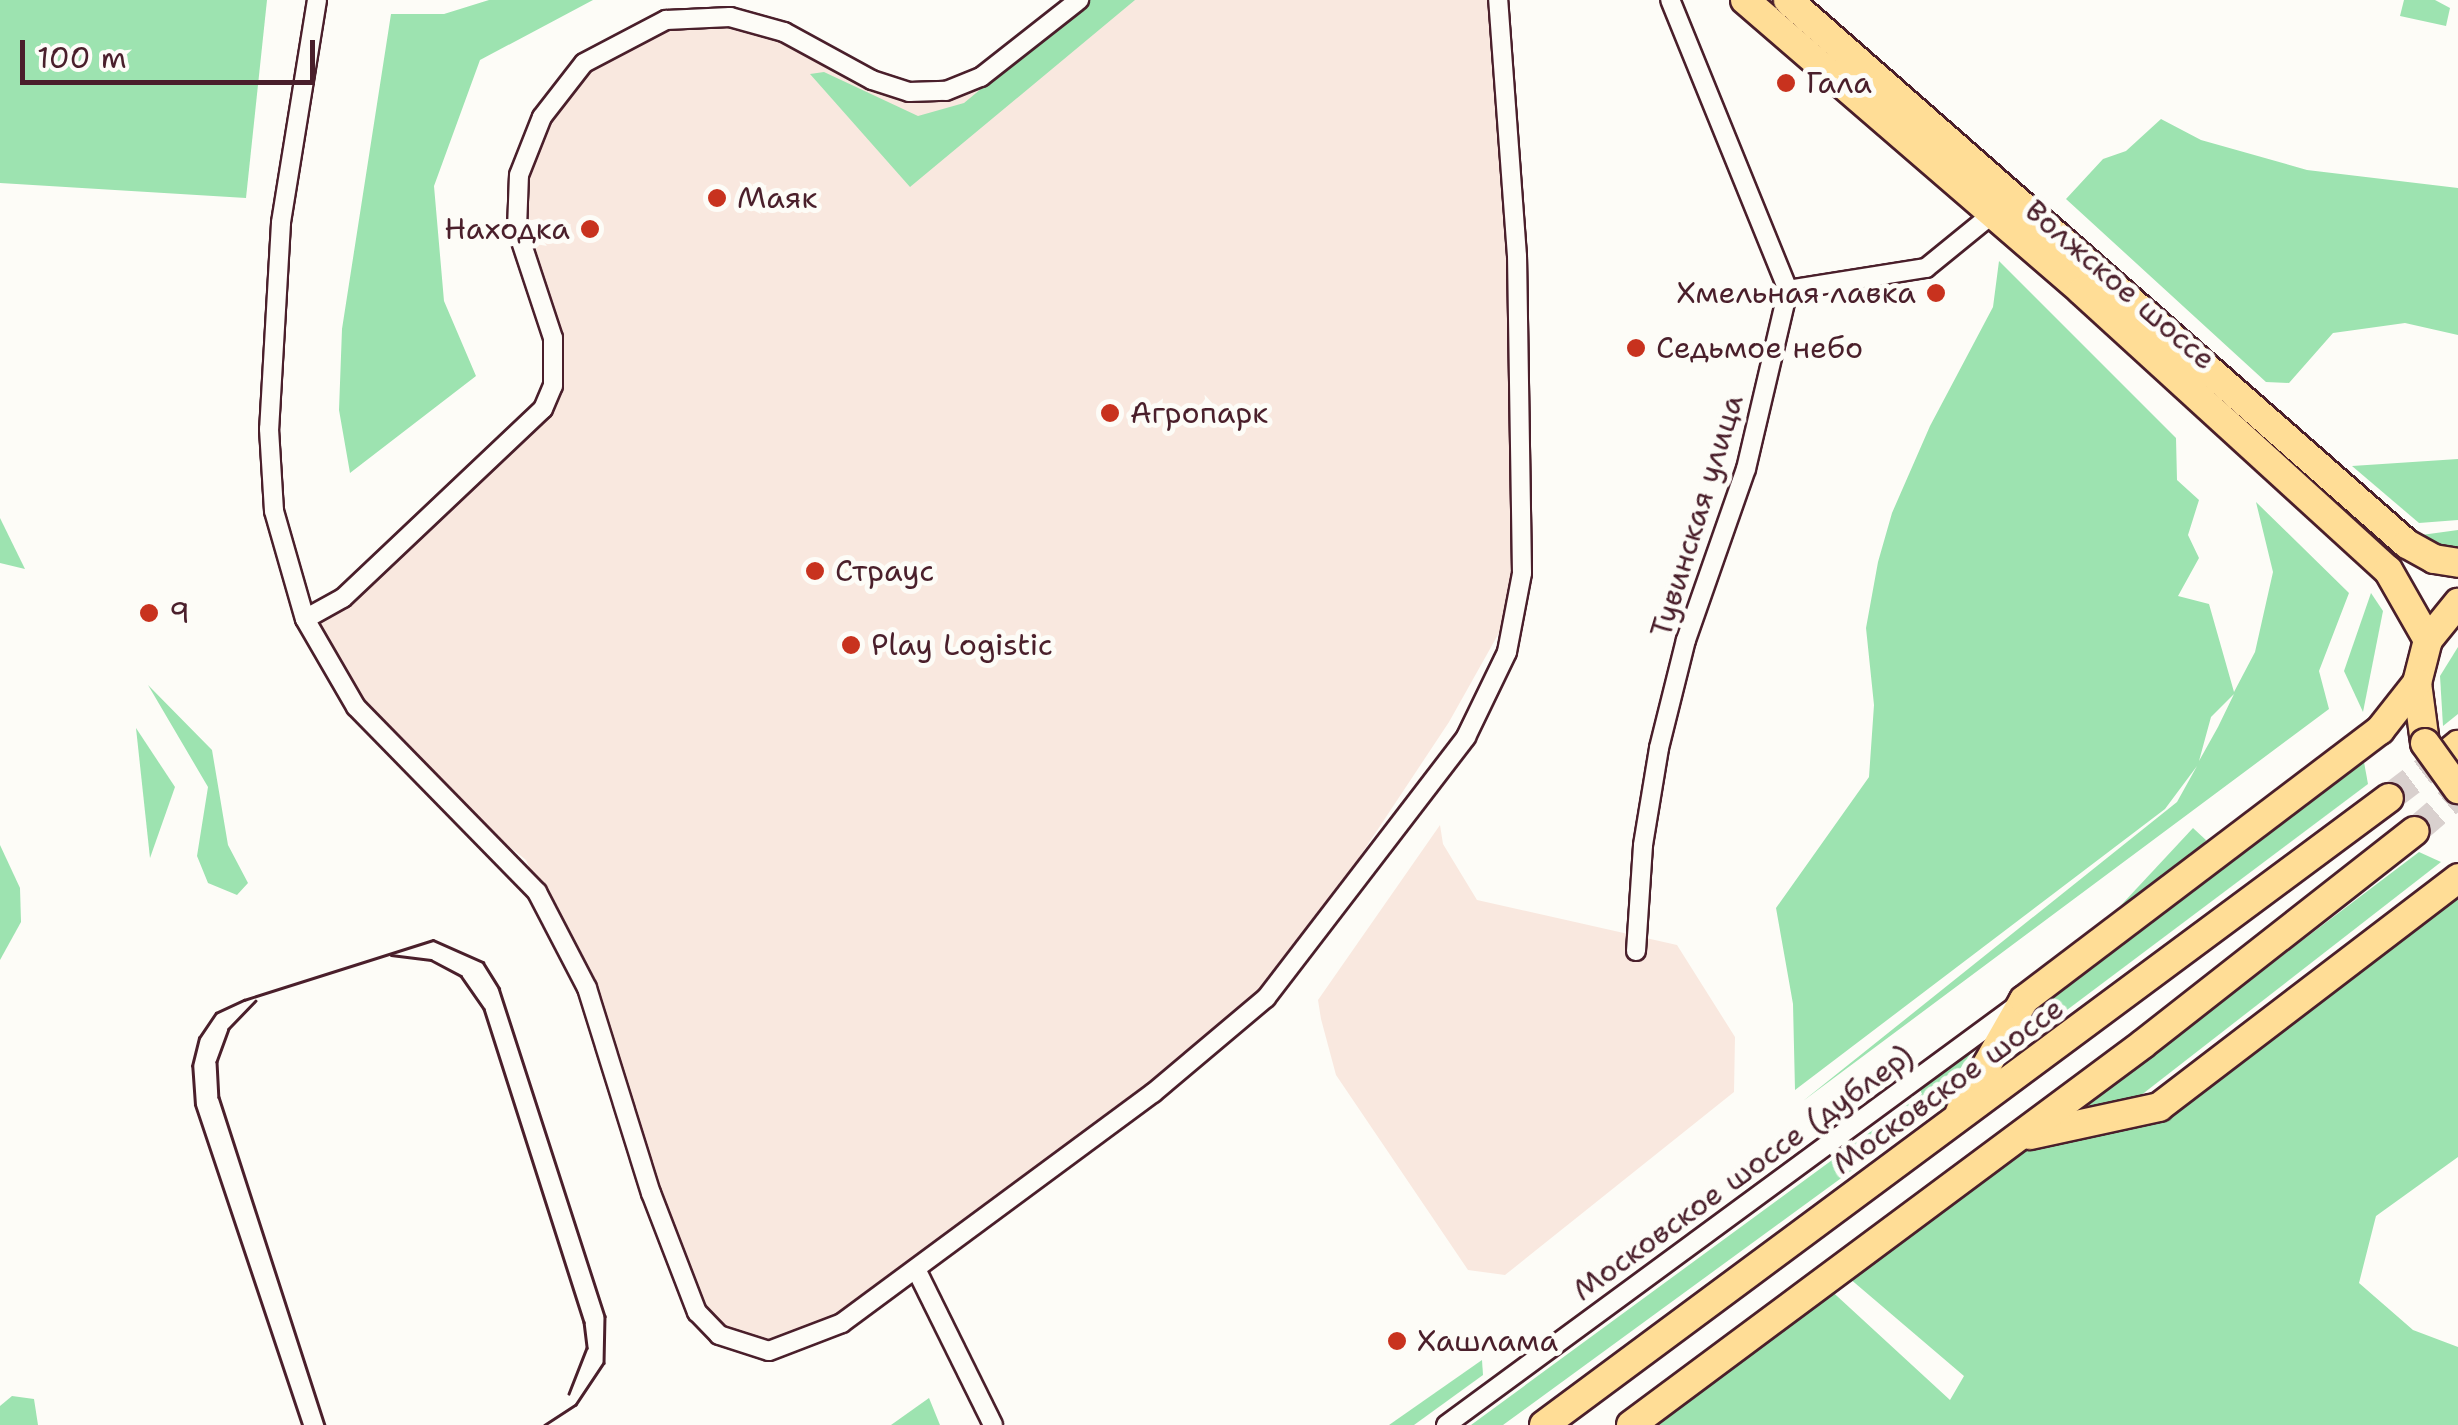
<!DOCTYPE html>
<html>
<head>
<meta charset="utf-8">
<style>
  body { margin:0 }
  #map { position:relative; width:2458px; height:1425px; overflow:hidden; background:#fdfcf7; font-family:"Shantell Sans",sans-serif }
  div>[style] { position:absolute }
  .built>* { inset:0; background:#f9e8df }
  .green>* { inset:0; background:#9de3b0; transform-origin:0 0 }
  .primary-tunnel>* { height:28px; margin-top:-14px; transform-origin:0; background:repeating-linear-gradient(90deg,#d9d0ce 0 28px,transparent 0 42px) }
  .roads { filter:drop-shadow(2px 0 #4a1f2b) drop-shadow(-2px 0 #4a1f2b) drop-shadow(0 2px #4a1f2b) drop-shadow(0 -2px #4a1f2b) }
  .street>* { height:18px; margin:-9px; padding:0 9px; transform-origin:9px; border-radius:9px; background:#fdfcf7 }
  .primary>* { height:28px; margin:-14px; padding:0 14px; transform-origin:14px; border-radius:14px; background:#ffdd96 }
  .tram>* { height:2.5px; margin:-1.25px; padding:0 1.25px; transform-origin:1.25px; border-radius:1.25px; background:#4a1f2b }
  .bridges { filter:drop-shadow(2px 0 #4a1f2b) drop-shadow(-2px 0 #4a1f2b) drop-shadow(0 2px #4a1f2b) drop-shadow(0 -2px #4a1f2b) }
  .primary-bridge>* { height:28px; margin:-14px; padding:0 14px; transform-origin:14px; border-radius:14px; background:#ffdd96 }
  .dots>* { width:28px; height:28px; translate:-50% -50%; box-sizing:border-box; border:5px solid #fdfcf7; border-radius:50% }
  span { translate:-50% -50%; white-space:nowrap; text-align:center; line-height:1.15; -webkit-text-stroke:10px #fdfcf7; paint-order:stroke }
  .poi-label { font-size:30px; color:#4a1f2b }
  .left { translate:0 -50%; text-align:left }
  .right { translate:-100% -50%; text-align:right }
  .street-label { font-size:30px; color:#4a1f2b }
  .scale { position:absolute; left:20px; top:40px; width:295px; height:45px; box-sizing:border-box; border:5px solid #4a1f2b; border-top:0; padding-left:12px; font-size:30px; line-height:35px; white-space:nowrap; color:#4a1f2b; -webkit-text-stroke:8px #fdfcf7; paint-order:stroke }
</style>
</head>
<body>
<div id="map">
  <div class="built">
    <i style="clip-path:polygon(1073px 0,1495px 0,1509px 114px,1518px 599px,1449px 722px,1266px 998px,842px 1323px,769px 1351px,697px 1312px,606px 1040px,526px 860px,410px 766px,305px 619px,530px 429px,556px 364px,517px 201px,542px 117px,612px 44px,683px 19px,758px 23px,909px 92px,981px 77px)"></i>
    <i style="clip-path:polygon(1440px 825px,1443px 844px,1477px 900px,1677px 945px,1735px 1037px,1734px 1092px,1505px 1275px,1468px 1270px,1336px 1075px,1321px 1019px,1318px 1000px)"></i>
  </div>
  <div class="green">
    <i style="clip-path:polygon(0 0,267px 0,246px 198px,0 183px)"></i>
    <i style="clip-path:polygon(489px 0,593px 0,480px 60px,434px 186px,444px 301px,476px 376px,350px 473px,339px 410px,342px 329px,391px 14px,444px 14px)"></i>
    <i style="clip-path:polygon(1088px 0,1135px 0,910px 187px,810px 74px,824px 72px,918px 116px,964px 103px)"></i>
    <i style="clip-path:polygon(2404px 0,2435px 0,2450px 8px,2446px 26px,2400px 16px)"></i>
    <i style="clip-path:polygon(2161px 119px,2201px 140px,2307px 170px,2458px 188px,2458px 335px,2405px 323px,2333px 333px,2289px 383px,2266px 382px,2066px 199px,2103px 159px,2126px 151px)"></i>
    <i style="clip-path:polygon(evenodd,1999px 261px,2176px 438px,2177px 480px,2199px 500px,2188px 535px,2199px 558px,2178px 596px,2209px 604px,2234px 692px,2255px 652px,2273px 572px,2256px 502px,2349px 593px,2319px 671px,2329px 709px,1803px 1101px,2177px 802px,2197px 766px,2165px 809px,1795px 1090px,1793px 1004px,1776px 908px,1869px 777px,1874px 705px,1866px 628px,1878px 562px,1892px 513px,1930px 426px,1993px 307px,1999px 261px,2234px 694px,2218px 727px,2199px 761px,2211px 717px,2234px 694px)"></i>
    <i style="clip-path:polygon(2458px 459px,2458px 520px,2419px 523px,2352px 466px)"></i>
    <i style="clip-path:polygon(0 518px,25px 569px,0 563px)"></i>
    <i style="clip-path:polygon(2458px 530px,2458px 547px,2421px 553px,2414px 536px)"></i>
    <i style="clip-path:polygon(2371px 593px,2383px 611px,2363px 712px,2344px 671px)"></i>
    <i style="clip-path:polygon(2458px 647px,2458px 714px,2443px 726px,2440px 676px)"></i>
    <i style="clip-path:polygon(148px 685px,212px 750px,228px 845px,248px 883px,237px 895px,208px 883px,197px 856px,208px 787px)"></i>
    <i style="clip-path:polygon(136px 728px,175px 787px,150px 858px)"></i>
    <i style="clip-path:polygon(2364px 762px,2368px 784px,1983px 1073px,2014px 1019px)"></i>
    <i style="left:2193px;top:828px;width:18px;height:378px;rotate:43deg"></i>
    <i style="clip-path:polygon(0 845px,20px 888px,21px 922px,0 960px)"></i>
    <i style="clip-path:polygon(2419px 852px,2441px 862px,2140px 1096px,2076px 1112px)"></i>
    <i style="clip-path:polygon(2458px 893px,2458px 1157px,2376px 1216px,2359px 1283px,2413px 1330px,2458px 1347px,2458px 1425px,1631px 1425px,1825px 1285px,1950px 1400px,1964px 1376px,1842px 1272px,2020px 1137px,2159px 1107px)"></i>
    <i style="clip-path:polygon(1973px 1050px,1929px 1114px,1503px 1425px,1471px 1425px,1922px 1094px,1918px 1085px)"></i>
    <i style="clip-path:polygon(1482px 1360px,1483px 1375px,1414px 1425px,1389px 1425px)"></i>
    <i style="clip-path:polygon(12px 1396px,34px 1399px,38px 1425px,0 1425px,0 1406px)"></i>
    <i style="clip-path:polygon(929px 1398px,940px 1425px,891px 1425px)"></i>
  </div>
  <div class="primary-tunnel">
    <i style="left:2389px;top:798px;width:79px;rotate:-37.3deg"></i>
    <i style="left:2415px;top:831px;width:57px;rotate:-40.7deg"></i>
  </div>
  <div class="roads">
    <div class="street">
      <i style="left:317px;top:0;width:226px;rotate:99.2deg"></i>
      <i style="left:281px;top:223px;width:206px;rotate:93.3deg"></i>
      <i style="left:269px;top:429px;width:82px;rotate:86.5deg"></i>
      <i style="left:274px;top:511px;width:112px;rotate:74deg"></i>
      <i style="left:305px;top:619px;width:102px;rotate:59.9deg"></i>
      <i style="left:356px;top:707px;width:259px;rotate:45.6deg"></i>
      <i style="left:537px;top:892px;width:108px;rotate:62.5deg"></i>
      <i style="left:587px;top:988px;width:215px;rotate:72.7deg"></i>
      <i style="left:651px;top:1193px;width:128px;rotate:68.9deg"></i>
      <i style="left:697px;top:1312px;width:32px;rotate:46deg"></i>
      <i style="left:719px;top:1335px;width:52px;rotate:17.7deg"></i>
      <i style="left:769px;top:1351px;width:78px;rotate:-21deg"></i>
      <i style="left:842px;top:1323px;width:387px;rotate:-36.5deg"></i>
      <i style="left:1153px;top:1093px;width:148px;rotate:-40.1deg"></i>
      <i style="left:1266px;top:998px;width:329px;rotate:-52.5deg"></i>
      <i style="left:1466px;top:737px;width:94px;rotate:-64.2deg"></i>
      <i style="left:1507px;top:652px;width:80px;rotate:-79.2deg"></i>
      <i style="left:1522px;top:573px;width:317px;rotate:-90.9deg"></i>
      <i style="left:1517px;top:256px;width:257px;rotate:-94.2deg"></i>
      <i style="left:1788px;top:290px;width:140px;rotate:-9.1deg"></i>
      <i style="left:1926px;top:268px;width:84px;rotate:-39.2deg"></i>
      <i style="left:305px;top:619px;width:43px;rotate:-28.9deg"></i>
      <i style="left:343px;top:598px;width:275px;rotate:-43.4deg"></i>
      <i style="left:543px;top:409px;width:25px;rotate:-67deg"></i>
      <i style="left:553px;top:386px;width:48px;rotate:-90deg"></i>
      <i style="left:553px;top:338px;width:115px;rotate:-108.3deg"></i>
      <i style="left:517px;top:229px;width:54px;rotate:-87.9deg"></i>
      <i style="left:519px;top:175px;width:62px;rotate:-68.4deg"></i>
      <i style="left:542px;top:117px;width:68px;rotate:-52.1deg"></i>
      <i style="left:584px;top:63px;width:93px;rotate:-27.7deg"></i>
      <i style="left:666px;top:20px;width:64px;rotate:-2.7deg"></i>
      <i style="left:730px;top:17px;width:56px;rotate:15.5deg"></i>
      <i style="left:784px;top:32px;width:100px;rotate:28.6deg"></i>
      <i style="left:872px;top:80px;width:39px;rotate:18deg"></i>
      <i style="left:909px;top:92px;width:37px;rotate:-2deg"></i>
      <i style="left:946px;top:91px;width:38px;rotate:-22deg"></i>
      <i style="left:981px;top:77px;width:125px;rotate:-38.2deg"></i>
      <i style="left:1636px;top:951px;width:106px;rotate:-86.2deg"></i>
      <i style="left:1643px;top:845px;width:98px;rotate:-80.6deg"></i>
      <i style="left:1659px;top:748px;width:111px;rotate:-76deg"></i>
      <i style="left:1686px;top:640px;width:181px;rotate:-70.7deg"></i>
      <i style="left:1746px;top:469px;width:184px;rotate:-76.8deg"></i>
      <i style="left:1788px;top:290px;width:313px;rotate:-112.1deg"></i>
      <i style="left:916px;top:1269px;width:174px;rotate:63.7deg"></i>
      <i style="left:1446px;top:1425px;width:707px;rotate:-36.32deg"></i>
    </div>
    <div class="primary">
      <i style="left:1745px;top:0;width:445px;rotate:40.8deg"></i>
      <i style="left:2082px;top:291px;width:414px;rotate:42.4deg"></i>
      <i style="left:2388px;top:570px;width:81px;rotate:60.3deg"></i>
      <i style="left:1788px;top:0;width:824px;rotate:41.31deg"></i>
      <i style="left:2407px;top:544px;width:31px;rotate:29deg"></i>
      <i style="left:2434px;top:559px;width:24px;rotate:9deg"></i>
      <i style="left:2425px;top:743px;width:61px;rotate:-97.6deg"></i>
      <i style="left:2417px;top:683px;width:44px;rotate:-75.7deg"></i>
      <i style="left:2428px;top:640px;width:48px;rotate:-51deg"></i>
      <i style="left:2452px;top:750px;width:8px;rotate:-40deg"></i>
      <i style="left:1960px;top:1112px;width:129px;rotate:-60.3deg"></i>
      <i style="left:2024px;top:1000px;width:447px;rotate:-37.2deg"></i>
      <i style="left:2380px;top:730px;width:60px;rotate:-51.8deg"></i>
      <i style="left:2030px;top:1135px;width:132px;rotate:-12.2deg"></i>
      <i style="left:2159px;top:1107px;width:377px;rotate:-37.4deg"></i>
      <i style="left:1544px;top:1425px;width:1052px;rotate:-36.58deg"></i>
      <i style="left:1631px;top:1425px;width:638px;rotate:-36.65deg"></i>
      <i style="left:2143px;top:1044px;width:345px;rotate:-38.1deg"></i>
    </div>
  </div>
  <div class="tram">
    <i style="left:391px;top:955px;width:40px;rotate:7.1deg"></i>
    <i style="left:431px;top:960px;width:34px;rotate:28deg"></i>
    <i style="left:461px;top:976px;width:40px;rotate:55.1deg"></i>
    <i style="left:484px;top:1009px;width:329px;rotate:72.3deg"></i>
    <i style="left:584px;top:1322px;width:26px;rotate:83deg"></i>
    <i style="left:587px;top:1348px;width:49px;rotate:111.4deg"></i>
    <i style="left:256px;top:1001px;width:39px;rotate:134deg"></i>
    <i style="left:229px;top:1029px;width:35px;rotate:110deg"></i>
    <i style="left:217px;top:1062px;width:35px;rotate:87deg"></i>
    <i style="left:219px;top:1097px;width:345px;rotate:72.1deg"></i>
    <i style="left:302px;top:1425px;width:337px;rotate:-108.5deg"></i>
    <i style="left:195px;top:1105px;width:39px;rotate:-94deg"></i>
    <i style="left:192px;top:1066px;width:29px;rotate:-76deg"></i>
    <i style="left:199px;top:1038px;width:30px;rotate:-56deg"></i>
    <i style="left:216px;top:1013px;width:31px;rotate:-25deg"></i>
    <i style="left:244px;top:1000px;width:198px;rotate:-17.6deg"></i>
    <i style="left:433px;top:940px;width:55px;rotate:23.7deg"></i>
    <i style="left:483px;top:962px;width:31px;rotate:58deg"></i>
    <i style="left:499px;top:988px;width:345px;rotate:72.1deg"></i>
    <i style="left:605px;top:1316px;width:47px;rotate:91.2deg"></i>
    <i style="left:604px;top:1363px;width:50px;rotate:123.7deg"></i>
    <i style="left:576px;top:1405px;width:37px;rotate:147deg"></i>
  </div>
  <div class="bridges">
    <div class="primary-bridge">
      <i style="left:2425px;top:743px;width:57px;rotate:54.3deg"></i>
    </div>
  </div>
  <div class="dots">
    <i style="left:1786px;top:83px;background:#c8321e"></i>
    <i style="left:717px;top:198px;background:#c8321e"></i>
    <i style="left:590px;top:229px;background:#c8321e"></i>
    <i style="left:1936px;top:293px;background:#c8321e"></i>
    <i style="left:1636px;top:348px;background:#c8321e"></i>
    <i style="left:1110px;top:413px;background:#c8321e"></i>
    <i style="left:815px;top:571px;background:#c8321e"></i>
    <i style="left:149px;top:613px;background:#c8321e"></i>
    <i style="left:851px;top:645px;background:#c8321e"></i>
    <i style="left:1397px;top:1341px;background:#c8321e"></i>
  </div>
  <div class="poi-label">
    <span class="left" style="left:1806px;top:83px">Гала</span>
    <span class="left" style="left:737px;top:198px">Маяк</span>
    <span class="right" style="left:570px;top:229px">Находка</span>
    <span class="right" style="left:1916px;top:293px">Хмельная лавка</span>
    <span class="left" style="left:1656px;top:348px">Седьмое небо</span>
    <span class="left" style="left:1130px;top:413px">Агропарк</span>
    <span class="left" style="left:835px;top:571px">Страус</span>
    <span class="left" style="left:169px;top:613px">9</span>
    <span class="left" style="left:871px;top:645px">Play Logistic</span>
    <span class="left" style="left:1417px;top:1341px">Хашлама</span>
  </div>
  <div class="street-label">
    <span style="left:2120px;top:285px;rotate:41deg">Волжское шоссе</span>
    <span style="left:1697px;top:516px;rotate:-73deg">Тувинская улица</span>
    <span style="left:1948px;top:1086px;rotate:-36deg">Московское шоссе</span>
    <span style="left:1743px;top:1173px;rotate:-36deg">Московское шоссе (дублер)</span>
  </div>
  <div class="scale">100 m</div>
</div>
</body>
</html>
